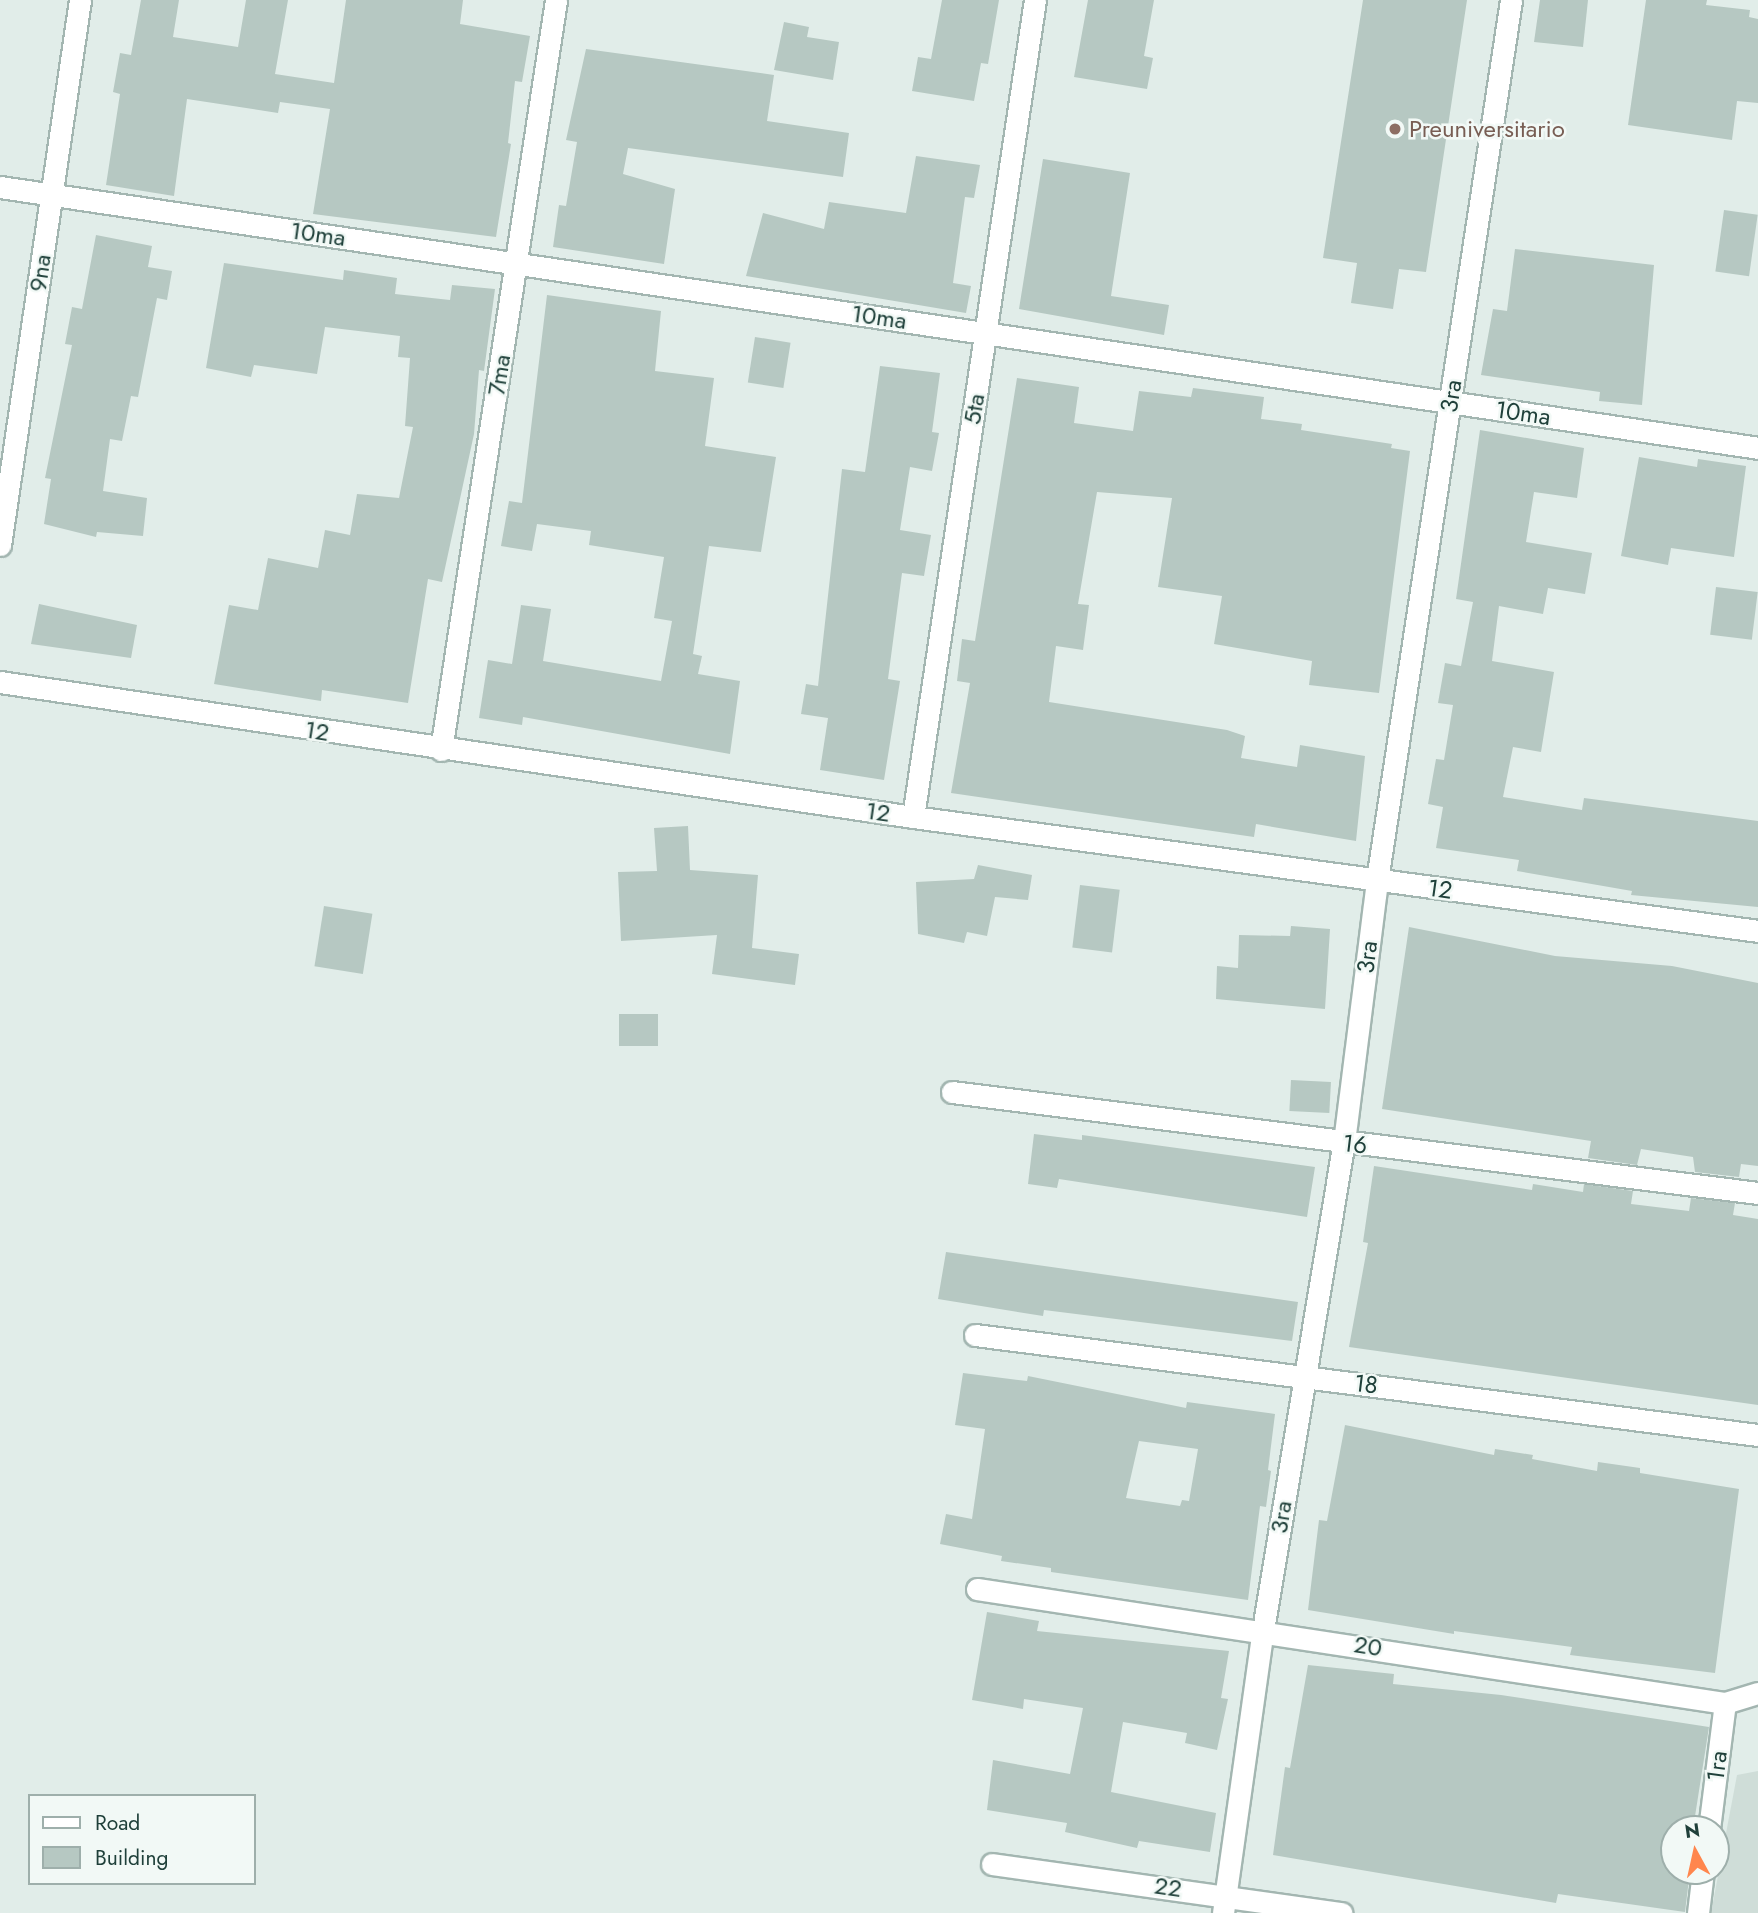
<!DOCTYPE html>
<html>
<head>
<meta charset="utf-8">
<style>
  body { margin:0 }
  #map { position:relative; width:1758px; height:1913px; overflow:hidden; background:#e1ede9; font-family:Jost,sans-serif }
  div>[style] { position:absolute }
  .built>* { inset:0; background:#cfddd8 }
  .building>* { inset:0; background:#b6c8c2; transform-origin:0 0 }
  .roads { filter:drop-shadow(2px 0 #a3b6b1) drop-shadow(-2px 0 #a3b6b1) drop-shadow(0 2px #a3b6b1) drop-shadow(0 -2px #a3b6b1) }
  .minor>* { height:21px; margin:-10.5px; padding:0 10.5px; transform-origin:10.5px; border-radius:10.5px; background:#fff }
  .dots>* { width:19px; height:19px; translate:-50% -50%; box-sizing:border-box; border:4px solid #f2f9f6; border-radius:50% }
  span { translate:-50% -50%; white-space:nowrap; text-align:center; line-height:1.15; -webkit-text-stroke:5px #f2f9f6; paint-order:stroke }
  .education-label { font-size:24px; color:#785e54 }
  .left { translate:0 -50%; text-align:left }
  .street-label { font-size:24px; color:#1f403a }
  .legend { position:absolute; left:28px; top:1794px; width:228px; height:91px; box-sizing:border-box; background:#f2f9f6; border:2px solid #9eafab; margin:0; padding:9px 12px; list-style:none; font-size:21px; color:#1f403a }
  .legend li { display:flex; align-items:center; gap:14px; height:35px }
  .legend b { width:35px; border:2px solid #9eafab }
  .north { position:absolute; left:1660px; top:1815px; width:70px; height:70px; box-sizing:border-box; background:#f2f9f6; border:2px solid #9eafab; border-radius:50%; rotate:352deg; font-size:19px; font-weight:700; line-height:28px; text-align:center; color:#1f403a }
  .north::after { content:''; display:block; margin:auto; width:24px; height:32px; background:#ff864d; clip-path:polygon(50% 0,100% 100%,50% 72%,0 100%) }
</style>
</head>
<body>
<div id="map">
  <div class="built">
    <i style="clip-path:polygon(1758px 1771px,1758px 1913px,1711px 1913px,1737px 1775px)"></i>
  </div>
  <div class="building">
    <i style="clip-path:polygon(141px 0,179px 0,173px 37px,238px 47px,246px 0,288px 0,275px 74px,334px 83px,346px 0,463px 0,460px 24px,530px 36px,522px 82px,515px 81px,508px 143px,511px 144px,496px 237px,313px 214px,330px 109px,280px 102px,278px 113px,187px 99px,174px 196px,106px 185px,120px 94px,113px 92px,120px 53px,131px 55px)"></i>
    <i style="clip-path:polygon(942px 0,999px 0,988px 64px,981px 63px,974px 101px,912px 91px,918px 57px,931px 59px)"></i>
    <i style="clip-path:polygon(1088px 0,1154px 0,1144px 56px,1153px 58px,1147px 89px,1074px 77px)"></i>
    <i style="clip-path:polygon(1363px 0,1467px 0,1426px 272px,1399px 269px,1393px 309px,1351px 303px,1357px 263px,1323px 258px)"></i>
    <i style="clip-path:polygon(1540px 0,1588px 0,1583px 47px,1534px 42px)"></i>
    <i style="clip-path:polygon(1646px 0,1707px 0,1706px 5px,1750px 10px,1749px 17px,1758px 19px,1758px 103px,1737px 101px,1732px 140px,1628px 125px)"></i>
    <i style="clip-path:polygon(784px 22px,809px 27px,807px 37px,839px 42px,833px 80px,774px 70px)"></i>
    <i style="clip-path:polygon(586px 49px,774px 75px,767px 121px,849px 133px,843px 177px,628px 148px,623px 174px,675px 189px,664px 264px,553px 247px,559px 205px,566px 206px,577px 142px,566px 140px)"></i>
    <i style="clip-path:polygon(916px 156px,980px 165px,974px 198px,965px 197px,953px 283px,971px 286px,966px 313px,746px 276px,763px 213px,824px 229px,829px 202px,906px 213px)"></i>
    <i style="clip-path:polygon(1043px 159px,1130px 173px,1111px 296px,1169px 305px,1164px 335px,1019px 309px)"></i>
    <i style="left:1724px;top:210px;width:34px;height:62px;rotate:8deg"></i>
    <i style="clip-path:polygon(96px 235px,152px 246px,148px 267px,172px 271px,167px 300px,157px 298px,138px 397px,131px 396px,122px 441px,110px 439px,103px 491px,147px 498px,143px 536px,97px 532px,96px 537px,44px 524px,51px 479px,45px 478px,72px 345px,65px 344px,72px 307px,82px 309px)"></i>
    <i style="clip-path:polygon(1515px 249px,1654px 265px,1642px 405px,1599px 401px,1600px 392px,1481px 375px,1493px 309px,1507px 311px)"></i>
    <i style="clip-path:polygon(224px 263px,343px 280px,344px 270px,397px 278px,395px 294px,450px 300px,452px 285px,495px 289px,484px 371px,479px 370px,474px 434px,442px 582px,428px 579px,408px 703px,322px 690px,321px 701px,214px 684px,229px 605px,258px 610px,268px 558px,318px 568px,325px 530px,350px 535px,357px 494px,399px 498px,413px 427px,405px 426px,410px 358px,398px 357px,400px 336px,325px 327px,317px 374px,254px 365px,251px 377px,206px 368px)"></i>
    <i style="clip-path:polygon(547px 295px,661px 311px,655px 371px,714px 378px,705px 446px,776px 457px,761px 552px,709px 546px,693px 654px,702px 656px,698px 674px,740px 681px,730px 754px,523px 717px,522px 725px,479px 718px,488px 660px,512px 664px,521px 605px,551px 609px,543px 661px,661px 681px,672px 621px,654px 618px,664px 557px,589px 545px,591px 531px,537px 524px,532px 551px,501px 546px,509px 501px,522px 503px)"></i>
    <i style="left:755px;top:337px;width:36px;height:46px;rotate:9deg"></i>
    <i style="clip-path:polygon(880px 366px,940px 373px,932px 432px,939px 433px,932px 471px,910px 467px,900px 530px,931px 535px,924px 576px,902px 573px,888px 679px,900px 681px,884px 780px,820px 770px,828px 718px,801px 714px,806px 684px,818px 686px,842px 469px,865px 472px)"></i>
    <i style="clip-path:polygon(1017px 378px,1079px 387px,1074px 423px,1133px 431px,1139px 391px,1191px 397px,1193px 388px,1264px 397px,1261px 419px,1302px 424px,1301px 430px,1392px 444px,1391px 448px,1410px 451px,1379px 693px,1309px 685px,1312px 661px,1214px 644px,1222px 596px,1158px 587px,1172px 498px,1097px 492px,1078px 604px,1089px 605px,1083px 650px,1056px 646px,1049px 702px,1227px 730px,1245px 736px,1241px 758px,1297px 767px,1300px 745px,1365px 756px,1356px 841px,1256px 824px,1254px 837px,951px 793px,970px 683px,957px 681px,962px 639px,975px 641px)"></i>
    <i style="clip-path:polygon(1480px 430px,1584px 448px,1577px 498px,1534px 492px,1526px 542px,1592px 553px,1585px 594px,1548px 588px,1543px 614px,1499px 606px,1492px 661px,1554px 672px,1541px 752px,1513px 747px,1503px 797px,1582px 810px,1584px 798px,1758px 821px,1758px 907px,1631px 895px,1632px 891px,1517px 871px,1519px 860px,1436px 848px,1443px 807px,1428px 804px,1436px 759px,1444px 760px,1453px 705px,1438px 703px,1445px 663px,1461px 666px,1473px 602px,1456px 599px)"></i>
    <i style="clip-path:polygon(1639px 457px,1697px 467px,1698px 459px,1746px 466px,1734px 557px,1671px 548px,1668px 565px,1621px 556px)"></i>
    <i style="left:1716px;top:587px;width:42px;height:48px;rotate:7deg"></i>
    <i style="clip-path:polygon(39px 604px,137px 625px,131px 658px,31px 644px)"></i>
    <i style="clip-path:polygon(688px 826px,690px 870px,758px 875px,752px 948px,799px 954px,795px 985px,712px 974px,717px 935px,621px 941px,618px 872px,657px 871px,654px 828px)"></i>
    <i style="clip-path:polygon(978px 865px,1032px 875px,1028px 900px,995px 897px,987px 936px,967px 932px,964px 943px,918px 934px,916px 882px,974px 879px)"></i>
    <i style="left:1080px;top:885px;width:40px;height:63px;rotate:7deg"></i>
    <i style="left:324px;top:906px;width:49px;height:61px;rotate:9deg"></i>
    <i style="clip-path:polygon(1291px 926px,1330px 929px,1325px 1009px,1216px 999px,1217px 966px,1238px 968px,1239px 935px,1290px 936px)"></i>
    <i style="clip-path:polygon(1409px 927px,1555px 956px,1672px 966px,1758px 983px,1758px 1166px,1741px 1164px,1739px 1177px,1695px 1172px,1693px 1157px,1641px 1149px,1637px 1165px,1588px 1158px,1591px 1141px,1382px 1109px)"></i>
    <i style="left:619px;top:1014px;width:39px;height:32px"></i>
    <i style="left:1291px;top:1080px;width:40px;height:31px;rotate:3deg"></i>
    <i style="clip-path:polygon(1034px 1134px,1082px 1140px,1082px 1135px,1315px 1167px,1307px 1217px,1059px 1179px,1057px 1188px,1028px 1184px)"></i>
    <i style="clip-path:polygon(1374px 1166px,1532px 1190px,1533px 1184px,1583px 1192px,1584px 1184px,1633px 1191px,1631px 1204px,1689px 1211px,1691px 1198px,1735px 1203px,1733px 1215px,1758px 1219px,1758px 1405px,1349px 1347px,1368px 1243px,1363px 1242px)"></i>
    <i style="clip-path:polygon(946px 1252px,1298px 1302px,1292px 1341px,1044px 1310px,1043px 1316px,938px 1299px)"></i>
    <i style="clip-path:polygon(evenodd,963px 1373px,1027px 1381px,1028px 1376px,1186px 1408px,1187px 1402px,1275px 1414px,1268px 1470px,1271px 1471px,1266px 1507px,1260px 1506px,1248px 1600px,1051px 1572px,1051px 1568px,1001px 1561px,1002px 1556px,940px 1544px,946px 1514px,972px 1519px,985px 1429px,955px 1425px,963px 1373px,1139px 1441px,1198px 1449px,1189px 1501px,1182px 1500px,1180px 1506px,1126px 1498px,1139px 1441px)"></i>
    <i style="clip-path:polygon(1345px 1425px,1494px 1455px,1495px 1449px,1533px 1455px,1532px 1459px,1597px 1471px,1598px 1462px,1640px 1468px,1640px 1473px,1739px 1489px,1715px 1673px,1570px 1655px,1572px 1647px,1454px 1631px,1454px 1634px,1308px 1610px,1319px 1520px,1327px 1521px)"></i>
    <i style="clip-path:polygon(987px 1612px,1039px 1621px,1037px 1631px,1229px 1651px,1221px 1698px,1228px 1699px,1217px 1750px,1185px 1743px,1187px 1733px,1123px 1722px,1111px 1792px,1216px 1813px,1210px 1852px,1139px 1841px,1137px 1848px,1065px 1832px,1067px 1823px,987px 1810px,993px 1760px,1070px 1774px,1083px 1708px,1024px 1699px,1023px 1709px,972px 1700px)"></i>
    <i style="clip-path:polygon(1308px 1665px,1394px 1674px,1393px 1684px,1501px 1695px,1709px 1727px,1693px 1829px,1674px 1829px,1674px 1871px,1689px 1879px,1685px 1912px,1558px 1894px,1556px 1903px,1273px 1855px,1285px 1767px,1290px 1768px)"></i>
  </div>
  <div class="roads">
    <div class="minor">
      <i style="left:0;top:187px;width:1777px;rotate:8.44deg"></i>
      <i style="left:0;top:545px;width:551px;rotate:-81.65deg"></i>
      <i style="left:0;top:682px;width:923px;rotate:8.41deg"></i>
      <i style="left:913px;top:817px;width:853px;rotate:7.68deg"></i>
      <i style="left:441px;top:750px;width:759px;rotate:-81.28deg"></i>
      <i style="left:913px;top:817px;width:826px;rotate:-81.51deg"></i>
      <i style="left:952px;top:1092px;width:812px;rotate:7.14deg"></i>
      <i style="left:975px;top:1335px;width:789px;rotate:7.28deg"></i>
      <i style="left:977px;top:1589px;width:757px;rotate:8.67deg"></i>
      <i style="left:1725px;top:1703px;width:34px;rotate:-17deg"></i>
      <i style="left:1709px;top:1829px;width:127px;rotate:-82.8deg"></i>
      <i style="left:992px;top:1864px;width:353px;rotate:8deg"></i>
      <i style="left:1223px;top:1913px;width:286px;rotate:-82deg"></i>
      <i style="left:1263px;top:1630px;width:495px;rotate:-80.6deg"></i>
      <i style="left:1344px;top:1142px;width:264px;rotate:-82.8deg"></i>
      <i style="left:1377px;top:880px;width:890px;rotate:-81.34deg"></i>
      <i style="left:1698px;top:1913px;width:42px;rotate:-83.2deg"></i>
    </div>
  </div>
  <div class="dots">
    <i style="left:1395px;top:129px;background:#8d6e63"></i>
  </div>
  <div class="education-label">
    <span class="left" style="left:1409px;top:129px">Preuniversitario</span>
  </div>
  <div class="street-label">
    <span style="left:318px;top:234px;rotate:8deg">10ma</span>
    <span style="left:40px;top:273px;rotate:-82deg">9na</span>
    <span style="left:879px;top:317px;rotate:8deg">10ma</span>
    <span style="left:499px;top:375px;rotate:-81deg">7ma</span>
    <span style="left:1451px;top:396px;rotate:-81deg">3ra</span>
    <span style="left:974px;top:409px;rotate:-81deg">5ta</span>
    <span style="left:1523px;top:413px;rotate:8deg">10ma</span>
    <span style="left:317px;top:731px;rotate:9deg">12</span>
    <span style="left:878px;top:812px;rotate:8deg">12</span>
    <span style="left:1440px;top:889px;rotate:8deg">12</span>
    <span style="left:1367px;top:957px;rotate:-83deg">3ra</span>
    <span style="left:1355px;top:1144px;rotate:7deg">16</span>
    <span style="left:1366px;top:1384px;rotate:7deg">18</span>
    <span style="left:1281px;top:1517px;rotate:-81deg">3ra</span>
    <span style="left:1368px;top:1646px;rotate:9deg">20</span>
    <span style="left:1717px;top:1766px;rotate:-83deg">1ra</span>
    <span style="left:1168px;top:1887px;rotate:8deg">22</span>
  </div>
  <ul class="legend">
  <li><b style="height:9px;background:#fff"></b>Road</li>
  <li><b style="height:19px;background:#b6c8c2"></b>Building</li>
  </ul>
  <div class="north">N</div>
</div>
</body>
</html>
